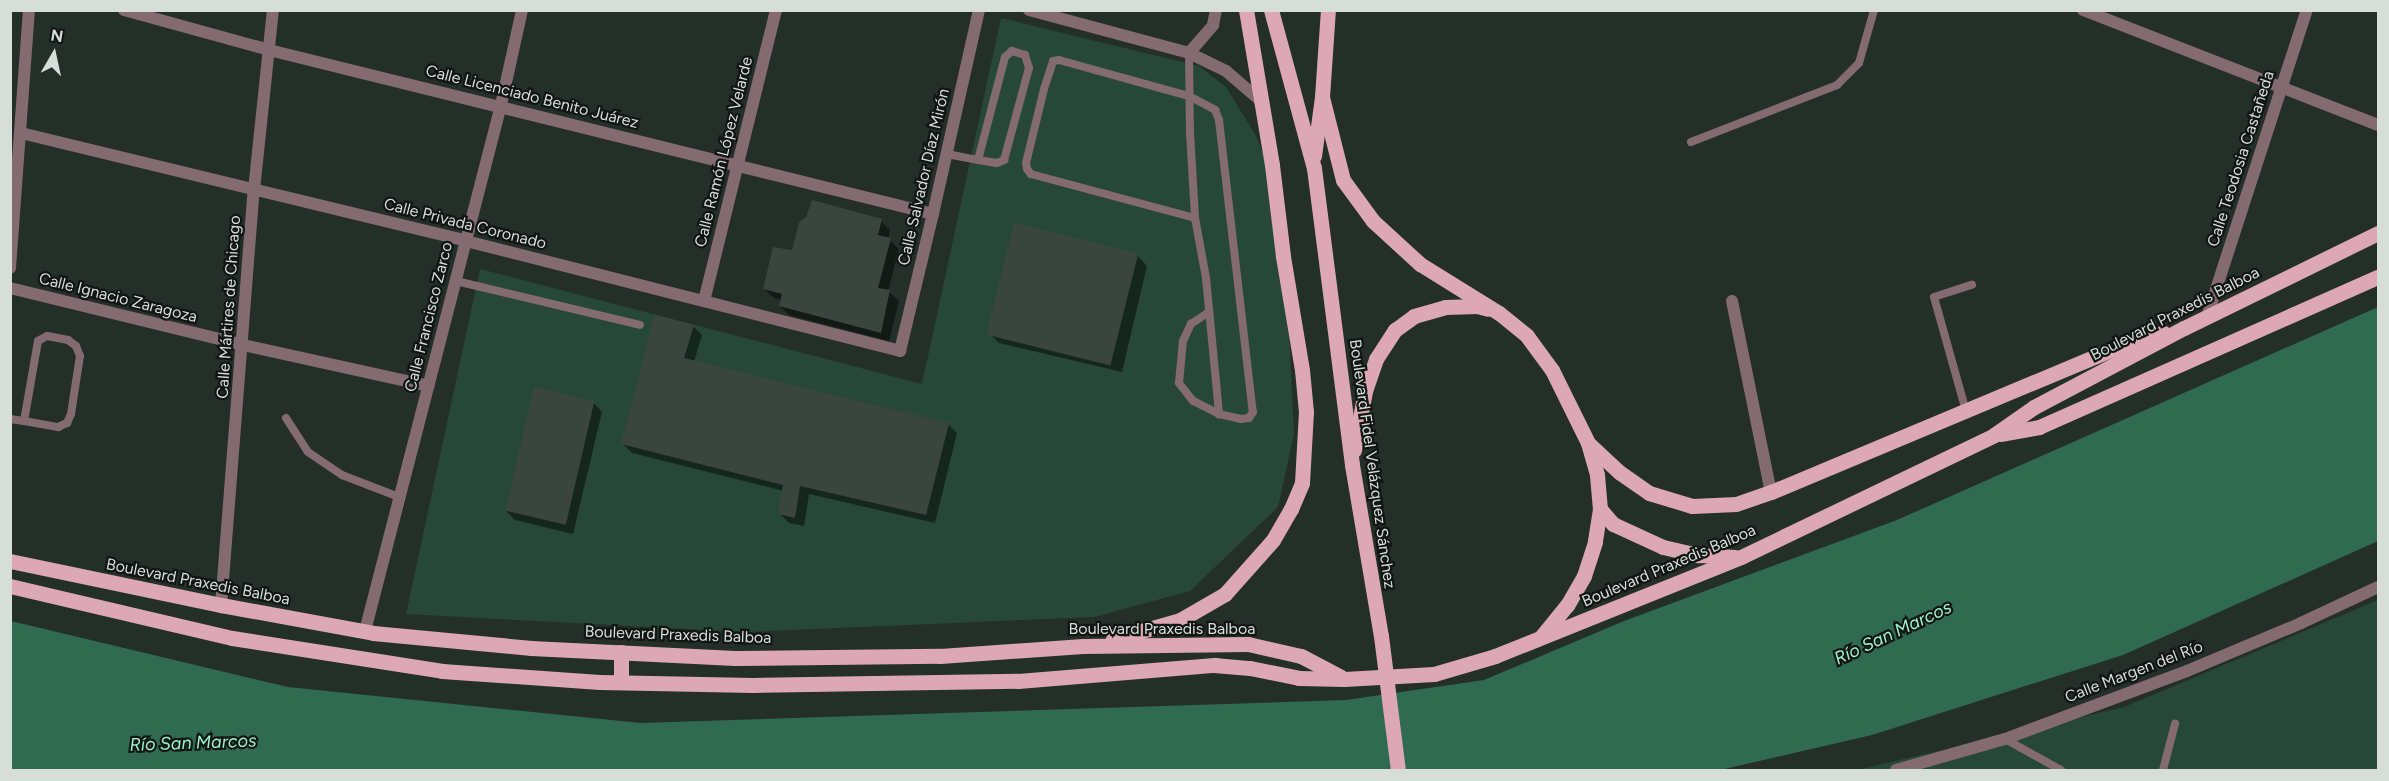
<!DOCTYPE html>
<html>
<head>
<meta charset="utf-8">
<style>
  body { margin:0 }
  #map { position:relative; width:2389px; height:781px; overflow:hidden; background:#242f29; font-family:Figtree,sans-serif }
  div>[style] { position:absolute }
  .green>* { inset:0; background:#274839 }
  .water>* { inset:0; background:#306a51 }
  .shadow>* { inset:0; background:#0007 }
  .building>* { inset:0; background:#3a453f; transform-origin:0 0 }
  .service>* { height:8px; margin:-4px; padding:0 4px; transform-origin:4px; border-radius:4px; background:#846a71 }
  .minor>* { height:12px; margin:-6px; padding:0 6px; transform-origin:6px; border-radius:6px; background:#846a71 }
  .tertiary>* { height:12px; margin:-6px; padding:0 6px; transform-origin:6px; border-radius:6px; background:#846a71 }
  .primary>* { height:15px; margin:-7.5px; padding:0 7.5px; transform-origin:7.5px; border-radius:7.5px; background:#dca8b5 }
  .primary-bridge>* { height:15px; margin:-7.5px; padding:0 7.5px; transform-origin:7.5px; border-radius:7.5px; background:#dca8b5 }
  span { translate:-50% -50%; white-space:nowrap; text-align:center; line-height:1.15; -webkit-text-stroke:4.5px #111613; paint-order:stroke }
  .street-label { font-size:16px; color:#d7deda }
  .water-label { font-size:18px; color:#99f2c9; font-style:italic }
  .frame { position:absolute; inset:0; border:12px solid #d7deda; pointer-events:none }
  .north { position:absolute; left:24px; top:24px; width:60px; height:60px; -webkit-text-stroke:4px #111613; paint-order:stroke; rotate:9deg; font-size:16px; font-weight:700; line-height:24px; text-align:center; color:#d7deda }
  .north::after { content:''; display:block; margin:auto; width:21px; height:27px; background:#d7deda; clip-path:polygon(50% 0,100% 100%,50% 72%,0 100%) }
</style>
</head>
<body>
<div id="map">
  <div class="green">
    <i style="clip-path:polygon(1001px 18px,1199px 66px,1226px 87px,1256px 136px,1267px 163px,1288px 311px,1294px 434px,1278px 507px,1190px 591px,1094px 617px,744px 632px,406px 614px,480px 269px,922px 384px)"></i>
    <i style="clip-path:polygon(2378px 600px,2378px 770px,1857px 770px,2124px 707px)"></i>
  </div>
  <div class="water">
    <i style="clip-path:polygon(2378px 307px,2378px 541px,2123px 655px,1872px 735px,1720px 770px,11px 770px,11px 621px,288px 687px,641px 723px,1346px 700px,1484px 680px,1624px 621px,1897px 520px)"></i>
  </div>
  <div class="shadow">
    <i style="clip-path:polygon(881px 221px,890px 230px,888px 239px,899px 249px,888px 291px,899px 301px,889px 341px,789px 315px,780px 306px,782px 300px,774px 298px,764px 289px,793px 252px)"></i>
    <i style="clip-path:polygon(1138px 256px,1147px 266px,1122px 372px,999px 343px,990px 334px)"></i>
    <i style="clip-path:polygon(693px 326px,702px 335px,694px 362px,948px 424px,957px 433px,935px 523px,809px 494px,804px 526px,789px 523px,780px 514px,784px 491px,632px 453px,623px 444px)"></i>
    <i style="clip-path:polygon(593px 402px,602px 412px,573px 534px,515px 520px,506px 511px)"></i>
  </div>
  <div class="building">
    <i style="clip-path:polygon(812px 200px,882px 219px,878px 235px,891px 238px,878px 288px,890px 290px,881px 333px,779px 306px,782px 294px,763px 289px,773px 247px,792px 250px,799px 222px,806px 217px)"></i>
    <i style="left:1014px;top:223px;width:128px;height:115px;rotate:14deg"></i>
    <i style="clip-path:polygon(655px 315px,694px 325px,684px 358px,949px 423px,926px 515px,800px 486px,795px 518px,778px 514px,783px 485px,621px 444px)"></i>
    <i style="left:534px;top:387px;width:62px;height:127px;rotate:13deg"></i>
  </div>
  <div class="service">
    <i style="left:1189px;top:53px;width:80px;rotate:89.3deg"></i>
    <i style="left:1190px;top:133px;width:85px;rotate:86.6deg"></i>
    <i style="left:1195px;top:218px;width:61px;rotate:79.6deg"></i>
    <i style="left:1206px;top:278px;width:137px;rotate:84.5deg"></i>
    <i style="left:1691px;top:142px;width:157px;rotate:-21.3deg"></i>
    <i style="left:1837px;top:85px;width:31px;rotate:-45deg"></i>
    <i style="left:1859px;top:63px;width:55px;rotate:-74.2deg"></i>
    <i style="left:947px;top:154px;width:32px;rotate:11deg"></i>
    <i style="left:978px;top:160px;width:19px;rotate:9deg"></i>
    <i style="left:997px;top:163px;width:8px;rotate:-23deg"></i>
    <i style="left:1004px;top:160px;width:95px;rotate:-74.8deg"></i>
    <i style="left:1029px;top:68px;width:14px;rotate:-107deg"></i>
    <i style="left:1025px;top:55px;width:14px;rotate:-163deg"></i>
    <i style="left:1012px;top:51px;width:9px;rotate:139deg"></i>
    <i style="left:1005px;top:57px;width:106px;rotate:104.7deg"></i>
    <i style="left:1195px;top:218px;width:170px;rotate:-165deg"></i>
    <i style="left:1031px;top:174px;width:6px;rotate:-129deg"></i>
    <i style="left:1027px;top:169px;width:6px;rotate:-99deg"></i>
    <i style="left:1026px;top:163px;width:76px;rotate:-76.3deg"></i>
    <i style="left:1044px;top:89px;width:29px;rotate:-72deg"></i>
    <i style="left:1053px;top:61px;width:6px;rotate:-9deg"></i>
    <i style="left:1059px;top:60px;width:135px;rotate:15.5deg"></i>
    <i style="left:1189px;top:96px;width:30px;rotate:28deg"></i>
    <i style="left:1215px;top:110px;width:11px;rotate:68deg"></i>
    <i style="left:1219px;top:120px;width:294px;rotate:83.4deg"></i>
    <i style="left:1253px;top:412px;width:7px;rotate:124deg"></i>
    <i style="left:1249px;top:418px;width:8px;rotate:173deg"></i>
    <i style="left:1241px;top:419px;width:23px;rotate:-167deg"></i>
    <i style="left:1219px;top:414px;width:29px;rotate:-153deg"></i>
    <i style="left:1193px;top:401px;width:23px;rotate:-128deg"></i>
    <i style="left:1179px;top:383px;width:42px;rotate:-84.6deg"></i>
    <i style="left:1183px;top:341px;width:19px;rotate:-65deg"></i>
    <i style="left:1191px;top:324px;width:22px;rotate:-34deg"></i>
    <i style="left:456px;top:281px;width:189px;rotate:13.4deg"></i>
    <i style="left:1966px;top:411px;width:118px;rotate:-105.7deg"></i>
    <i style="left:1934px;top:297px;width:40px;rotate:-18deg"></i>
    <i style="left:286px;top:418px;width:40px;rotate:57.1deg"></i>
    <i style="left:308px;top:452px;width:41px;rotate:34.1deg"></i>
    <i style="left:342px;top:475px;width:61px;rotate:21.1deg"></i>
    <i style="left:10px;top:419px;width:14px;rotate:8deg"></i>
    <i style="left:24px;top:421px;width:35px;rotate:10deg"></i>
    <i style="left:58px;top:427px;width:10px;rotate:-24deg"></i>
    <i style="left:67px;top:423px;width:10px;rotate:-66deg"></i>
    <i style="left:71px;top:414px;width:59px;rotate:-81.2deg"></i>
    <i style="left:80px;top:356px;width:11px;rotate:-112deg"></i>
    <i style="left:76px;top:346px;width:10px;rotate:-143deg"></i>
    <i style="left:68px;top:340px;width:21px;rotate:-169deg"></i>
    <i style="left:47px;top:336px;width:10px;rotate:151deg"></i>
    <i style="left:38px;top:341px;width:81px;rotate:99.9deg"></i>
    <i style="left:2005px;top:739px;width:64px;rotate:29deg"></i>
    <i style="left:2163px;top:770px;width:48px;rotate:-75.4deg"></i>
  </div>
  <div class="minor">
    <i style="left:1029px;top:10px;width:166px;rotate:15deg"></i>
    <i style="left:1189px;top:53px;width:41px;rotate:25.9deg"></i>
    <i style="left:1226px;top:71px;width:48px;rotate:40.7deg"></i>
    <i style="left:2083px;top:10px;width:317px;rotate:21.3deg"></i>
    <i style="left:1189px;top:53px;width:37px;rotate:-49deg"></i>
    <i style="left:1213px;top:25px;width:15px;rotate:-79deg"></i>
    <i style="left:21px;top:133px;width:458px;rotate:13.6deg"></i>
    <i style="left:466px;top:241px;width:448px;rotate:14.2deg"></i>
    <i style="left:900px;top:351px;width:141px;rotate:-76.5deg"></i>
    <i style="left:10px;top:268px;width:259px;rotate:-85.8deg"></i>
    <i style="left:10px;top:288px;width:240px;rotate:13.7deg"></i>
    <i style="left:243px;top:345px;width:190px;rotate:12.4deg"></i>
    <i style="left:704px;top:301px;width:300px;rotate:-76.1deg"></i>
    <i style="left:1732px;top:301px;width:195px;rotate:78.5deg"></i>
    <i style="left:2207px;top:317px;width:323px;rotate:-72deg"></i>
    <i style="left:221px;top:605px;width:416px;rotate:-85.5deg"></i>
    <i style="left:254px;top:190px;width:181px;rotate:-84deg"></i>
    <i style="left:365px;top:631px;width:543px;rotate:-75.5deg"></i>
    <i style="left:501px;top:105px;width:97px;rotate:-77.5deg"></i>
    <i style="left:1896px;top:770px;width:113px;rotate:-15.9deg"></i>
    <i style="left:2005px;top:739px;width:194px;rotate:-20.5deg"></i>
    <i style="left:2187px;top:671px;width:124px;rotate:-22.8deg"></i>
    <i style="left:2301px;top:623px;width:85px;rotate:-25.1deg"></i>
  </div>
  <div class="tertiary">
    <i style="left:124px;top:10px;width:150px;rotate:15.4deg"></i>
    <i style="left:269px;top:50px;width:684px;rotate:13.87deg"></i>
    <i style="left:933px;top:214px;width:209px;rotate:-77.3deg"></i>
  </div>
  <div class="primary">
    <i style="left:1271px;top:10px;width:164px;rotate:74.8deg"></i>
    <i style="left:1314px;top:168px;width:299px;rotate:82.7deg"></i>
    <i style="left:1352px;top:465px;width:173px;rotate:80.4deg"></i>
    <i style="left:1322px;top:97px;width:86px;rotate:75.8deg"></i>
    <i style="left:1343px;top:180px;width:51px;rotate:53.8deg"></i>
    <i style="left:1373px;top:221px;width:64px;rotate:42.5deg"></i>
    <i style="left:1420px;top:264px;width:93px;rotate:31.8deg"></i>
    <i style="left:1499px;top:313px;width:36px;rotate:39deg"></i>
    <i style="left:1527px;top:336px;width:42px;rotate:53.7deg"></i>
    <i style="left:1552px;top:370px;width:81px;rotate:63.7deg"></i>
    <i style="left:1588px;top:443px;width:33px;rotate:74deg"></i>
    <i style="left:1597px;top:475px;width:34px;rotate:85deg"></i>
    <i style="left:1600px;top:509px;width:33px;rotate:99deg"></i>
    <i style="left:1595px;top:542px;width:36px;rotate:108deg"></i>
    <i style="left:1584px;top:576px;width:34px;rotate:120deg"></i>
    <i style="left:1567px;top:605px;width:40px;rotate:129deg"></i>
    <i style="left:1314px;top:156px;width:60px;rotate:-82.3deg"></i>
    <i style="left:1322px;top:97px;width:87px;rotate:-86.1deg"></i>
    <i style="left:2000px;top:434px;width:40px;rotate:-10deg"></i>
    <i style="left:2039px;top:427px;width:371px;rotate:-23.9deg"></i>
    <i style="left:1589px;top:444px;width:41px;rotate:43deg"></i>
    <i style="left:1619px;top:472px;width:37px;rotate:35deg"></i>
    <i style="left:1649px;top:493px;width:45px;rotate:16.8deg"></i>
    <i style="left:1692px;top:506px;width:44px;rotate:-2.6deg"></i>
    <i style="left:1736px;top:504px;width:37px;rotate:-19deg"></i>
    <i style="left:1771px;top:492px;width:399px;rotate:-22.7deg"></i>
    <i style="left:2139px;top:338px;width:25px;rotate:-12deg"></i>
    <i style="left:1354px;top:450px;width:60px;rotate:-79.4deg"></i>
    <i style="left:1365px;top:391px;width:34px;rotate:-71deg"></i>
    <i style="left:1376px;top:359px;width:35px;rotate:-57deg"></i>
    <i style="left:1395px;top:330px;width:24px;rotate:-36deg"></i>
    <i style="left:1414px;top:316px;width:32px;rotate:-16deg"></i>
    <i style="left:1445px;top:307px;width:32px;rotate:-2deg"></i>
    <i style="left:1477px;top:306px;width:11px;rotate:15deg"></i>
    <i style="left:1600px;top:509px;width:20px;rotate:49deg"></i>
    <i style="left:1613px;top:524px;width:55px;rotate:24.7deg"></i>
    <i style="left:1663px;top:547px;width:37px;rotate:13deg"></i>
    <i style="left:1699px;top:555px;width:36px;rotate:3deg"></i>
    <i style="left:10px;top:561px;width:216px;rotate:11.8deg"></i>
    <i style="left:221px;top:605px;width:155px;rotate:10.4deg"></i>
    <i style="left:373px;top:633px;width:159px;rotate:5.4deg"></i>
    <i style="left:531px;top:648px;width:204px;rotate:2.8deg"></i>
    <i style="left:735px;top:658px;width:205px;rotate:-0.6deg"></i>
    <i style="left:940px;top:656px;width:143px;rotate:-4deg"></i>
    <i style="left:1083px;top:646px;width:165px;rotate:-0.7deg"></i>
    <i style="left:1248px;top:644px;width:54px;rotate:12.8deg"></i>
    <i style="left:1301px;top:656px;width:45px;rotate:27.7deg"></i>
    <i style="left:10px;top:586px;width:228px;rotate:13.2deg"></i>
    <i style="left:232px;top:638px;width:213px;rotate:8.9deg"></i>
    <i style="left:442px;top:671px;width:158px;rotate:4deg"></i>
    <i style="left:600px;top:682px;width:153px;rotate:1.1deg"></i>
    <i style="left:753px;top:685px;width:265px;rotate:-0.9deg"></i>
    <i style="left:1018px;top:681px;width:197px;rotate:-4.7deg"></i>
    <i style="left:1214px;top:665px;width:36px;rotate:5deg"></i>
    <i style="left:1250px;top:668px;width:50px;rotate:11.5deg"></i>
    <i style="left:1299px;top:678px;width:45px;rotate:1.3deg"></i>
    <i style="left:1344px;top:679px;width:90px;rotate:-3.2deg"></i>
    <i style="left:1434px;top:674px;width:64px;rotate:-16.4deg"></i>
    <i style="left:1495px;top:656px;width:265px;rotate:-21.9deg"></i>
    <i style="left:1741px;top:557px;width:281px;rotate:-25.7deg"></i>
    <i style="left:1994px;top:435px;width:49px;rotate:-35deg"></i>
    <i style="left:2034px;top:407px;width:170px;rotate:-27.8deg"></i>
    <i style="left:2184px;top:328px;width:216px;rotate:-26.1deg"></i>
    <i style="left:1113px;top:639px;width:70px;rotate:-15.8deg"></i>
    <i style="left:1180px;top:620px;width:52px;rotate:-30deg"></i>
    <i style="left:1225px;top:594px;width:72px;rotate:-48.4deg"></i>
    <i style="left:1273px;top:540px;width:36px;rotate:-60deg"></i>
    <i style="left:1291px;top:509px;width:28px;rotate:-67deg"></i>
    <i style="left:1302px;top:483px;width:71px;rotate:-86.8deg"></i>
    <i style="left:1306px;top:412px;width:42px;rotate:-95.4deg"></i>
    <i style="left:1302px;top:370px;width:116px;rotate:-99.5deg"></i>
    <i style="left:1283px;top:256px;width:92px;rotate:-96.9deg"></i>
    <i style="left:1272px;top:165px;width:157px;rotate:-99.5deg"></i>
    <i style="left:621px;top:682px;width:30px;rotate:-90deg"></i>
  </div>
  <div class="primary-bridge">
    <i style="left:1381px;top:636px;width:135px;rotate:82.8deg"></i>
  </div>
  <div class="street-label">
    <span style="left:532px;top:97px;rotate:14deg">Calle Licenciado Benito Juárez</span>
    <span style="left:724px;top:152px;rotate:-76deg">Calle Ramón López Velarde</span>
    <span style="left:2241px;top:159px;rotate:-72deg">Calle Teodosia Castañeda</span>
    <span style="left:924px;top:177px;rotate:-77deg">Calle Salvador Díaz Mirón</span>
    <span style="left:465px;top:224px;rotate:14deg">Calle Privada Coronado</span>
    <span style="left:118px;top:298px;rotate:14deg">Calle Ignacio Zaragoza</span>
    <span style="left:229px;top:307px;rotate:-86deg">Calle Mártires de Chicago</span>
    <span style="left:2175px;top:314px;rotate:-27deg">Boulevard Praxedis Balboa</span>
    <span style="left:429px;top:317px;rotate:-76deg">Calle Francisco Zarco</span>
    <span style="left:1372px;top:464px;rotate:82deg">Boulevard Fidel Velázquez Sánchez</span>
    <span style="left:1669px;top:566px;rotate:-23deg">Boulevard Praxedis Balboa</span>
    <span style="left:198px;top:582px;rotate:11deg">Boulevard Praxedis Balboa</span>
    <span style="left:1162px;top:629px">Boulevard Praxedis Balboa</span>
    <span style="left:678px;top:635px;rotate:2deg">Boulevard Praxedis Balboa</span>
    <span style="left:2134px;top:672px;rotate:-21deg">Calle Margen del Río</span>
  </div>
  <div class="water-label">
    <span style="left:1893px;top:633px;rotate:-25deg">Río San Marcos</span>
    <span style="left:193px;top:743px;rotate:-2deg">Río San Marcos</span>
  </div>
  <div class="frame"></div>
  <div class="north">N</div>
</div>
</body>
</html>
